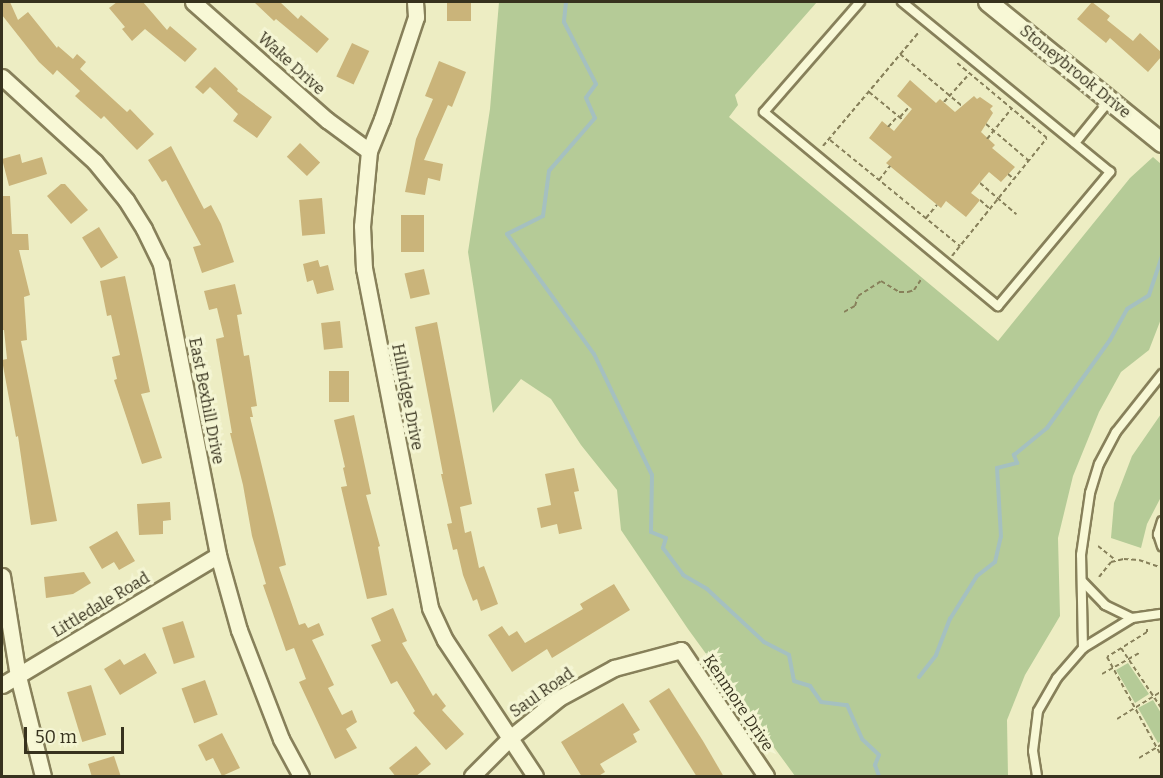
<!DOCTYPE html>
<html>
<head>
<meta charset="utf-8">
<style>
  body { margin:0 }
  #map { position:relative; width:1163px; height:778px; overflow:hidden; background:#ededc3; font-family:Bitter,serif }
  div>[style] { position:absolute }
  .green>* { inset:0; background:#b5cb97 }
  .stream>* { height:4px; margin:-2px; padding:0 2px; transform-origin:2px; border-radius:2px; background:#a5c0c0 }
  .building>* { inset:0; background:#cab47a; transform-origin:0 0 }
  .path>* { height:2px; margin-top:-1px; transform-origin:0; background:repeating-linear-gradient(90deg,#87805a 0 4.5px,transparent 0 7.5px) }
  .roads { filter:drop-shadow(2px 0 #87805a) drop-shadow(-2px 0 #87805a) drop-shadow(0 2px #87805a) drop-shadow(0 -2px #87805a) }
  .service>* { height:8px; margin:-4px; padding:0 4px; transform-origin:4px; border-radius:4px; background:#f8f8d6 }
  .minor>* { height:15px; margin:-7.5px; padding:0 7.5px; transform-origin:7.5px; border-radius:7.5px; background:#f8f8d6 }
  .tertiary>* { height:18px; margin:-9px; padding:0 9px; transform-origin:9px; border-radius:9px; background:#f8f8d6 }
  span { translate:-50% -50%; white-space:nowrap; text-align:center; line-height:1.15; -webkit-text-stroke:6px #f4f5d3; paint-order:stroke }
  .street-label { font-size:16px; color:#37321e }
  .frame { position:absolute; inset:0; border:3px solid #37321e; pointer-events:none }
  .scale { position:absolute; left:24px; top:727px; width:100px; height:27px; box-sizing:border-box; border:3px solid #37321e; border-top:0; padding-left:8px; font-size:18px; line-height:21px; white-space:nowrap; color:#37321e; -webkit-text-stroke:4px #f4f5d3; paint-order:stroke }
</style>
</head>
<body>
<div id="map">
  <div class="green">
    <i style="clip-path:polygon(499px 2px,817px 2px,735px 95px,738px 105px,729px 117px,998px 341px,1130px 178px,1153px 157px,1161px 164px,1161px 319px,1149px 350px,1121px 372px,1099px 412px,1073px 476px,1058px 538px,1060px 616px,1025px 675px,1007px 720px,1008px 776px,795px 776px,688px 629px,621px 530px,617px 490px,581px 445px,551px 399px,521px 379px,493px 413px,468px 252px,490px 109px)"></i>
    <i style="clip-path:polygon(1161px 414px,1161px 497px,1147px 524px,1141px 548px,1111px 538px,1114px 503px,1132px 456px)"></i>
    <i style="clip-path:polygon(1128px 663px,1149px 694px,1135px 703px,1116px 670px)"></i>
    <i style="clip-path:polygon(1153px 700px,1161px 713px,1161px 741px,1158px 743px,1138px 708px)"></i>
  </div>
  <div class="stream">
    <i style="left:566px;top:2px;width:20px;rotate:96deg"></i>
    <i style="left:564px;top:22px;width:70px;rotate:62.7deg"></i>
    <i style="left:596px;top:84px;width:17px;rotate:126deg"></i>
    <i style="left:586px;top:98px;width:22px;rotate:66deg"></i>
    <i style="left:595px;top:118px;width:70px;rotate:131deg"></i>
    <i style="left:549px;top:171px;width:45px;rotate:97.6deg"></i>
    <i style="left:543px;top:216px;width:40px;rotate:153.4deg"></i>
    <i style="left:507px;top:234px;width:148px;rotate:54.1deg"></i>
    <i style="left:594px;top:354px;width:134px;rotate:64.4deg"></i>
    <i style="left:652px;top:475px;width:57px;rotate:91deg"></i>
    <i style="left:651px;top:532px;width:16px;rotate:22deg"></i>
    <i style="left:666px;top:538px;width:10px;rotate:107deg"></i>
    <i style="left:663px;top:548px;width:34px;rotate:53deg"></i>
    <i style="left:683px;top:575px;width:28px;rotate:30deg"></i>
    <i style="left:707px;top:589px;width:78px;rotate:42.9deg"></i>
    <i style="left:764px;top:642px;width:28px;rotate:27deg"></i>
    <i style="left:789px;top:655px;width:26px;rotate:79deg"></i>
    <i style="left:794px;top:681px;width:17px;rotate:17deg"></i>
    <i style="left:810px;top:686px;width:19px;rotate:55deg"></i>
    <i style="left:821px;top:702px;width:26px;rotate:7deg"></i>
    <i style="left:847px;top:705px;width:37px;rotate:66deg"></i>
    <i style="left:862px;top:739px;width:23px;rotate:43deg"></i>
    <i style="left:879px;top:755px;width:11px;rotate:112deg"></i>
    <i style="left:875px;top:765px;width:12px;rotate:70deg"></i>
    <i style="left:919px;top:677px;width:28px;rotate:-52deg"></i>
    <i style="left:936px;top:655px;width:39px;rotate:-69deg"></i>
    <i style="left:950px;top:619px;width:51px;rotate:-57.9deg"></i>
    <i style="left:977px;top:576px;width:23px;rotate:-38deg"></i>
    <i style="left:995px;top:562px;width:26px;rotate:-77deg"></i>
    <i style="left:1001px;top:537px;width:69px;rotate:-93.3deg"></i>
    <i style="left:997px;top:468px;width:21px;rotate:-14deg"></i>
    <i style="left:1017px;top:463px;width:9px;rotate:-111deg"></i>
    <i style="left:1014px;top:455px;width:43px;rotate:-39.3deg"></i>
    <i style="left:1047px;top:428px;width:108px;rotate:-54.4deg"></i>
    <i style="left:1110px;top:340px;width:35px;rotate:-61deg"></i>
    <i style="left:1127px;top:309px;width:26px;rotate:-32deg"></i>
    <i style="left:1149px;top:295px;width:41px;rotate:-71.6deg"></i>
  </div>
  <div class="building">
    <i style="clip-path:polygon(2px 2px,10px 2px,18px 20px,28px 12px,57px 48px,58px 46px,73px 59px,77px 54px,86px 62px,80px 69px,127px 112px,130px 109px,154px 134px,137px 150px,104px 116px,101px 119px,75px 96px,80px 91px,57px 70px,53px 75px,39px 62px,2px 15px)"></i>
    <i style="clip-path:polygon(117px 2px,143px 2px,167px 30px,170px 26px,197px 49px,185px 62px,145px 29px,132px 41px,122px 29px,125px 27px,109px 8px)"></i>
    <i style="clip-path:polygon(254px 2px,280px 2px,298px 19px,301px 15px,329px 39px,317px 53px,276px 19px,274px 21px)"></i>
    <i style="left:447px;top:2px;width:24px;height:19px"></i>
    <i style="clip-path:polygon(1092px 2px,1110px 16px,1107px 20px,1133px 41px,1140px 33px,1161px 52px,1161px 57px,1148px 72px,1110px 38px,1106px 43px,1077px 19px)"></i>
    <i style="left:352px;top:43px;width:19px;height:37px;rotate:25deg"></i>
    <i style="clip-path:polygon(439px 61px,466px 72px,452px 107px,448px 105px,424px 160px,443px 164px,440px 181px,428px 178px,425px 195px,405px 192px,416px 139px,433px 99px,425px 96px)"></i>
    <i style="clip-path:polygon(215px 67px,238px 89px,237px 91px,272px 117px,257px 138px,233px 121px,238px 114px,210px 87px,203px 94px,195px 87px)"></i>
    <i style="clip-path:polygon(910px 80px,936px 103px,940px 99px,955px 112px,974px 96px,977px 99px,980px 97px,993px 106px,990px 109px,993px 113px,981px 132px,995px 145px,992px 148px,1015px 167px,1001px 182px,989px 172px,971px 193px,980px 200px,966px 217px,946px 201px,941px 208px,886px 163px,892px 157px,869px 138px,882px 121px,894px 131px,912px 109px,897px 96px)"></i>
    <i style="left:300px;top:143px;width:28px;height:19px;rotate:44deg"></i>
    <i style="clip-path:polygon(171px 146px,204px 209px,211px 205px,221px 224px,234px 262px,202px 273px,193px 247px,201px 245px,166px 180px,162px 182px,148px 160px)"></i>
    <i style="clip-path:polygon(20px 154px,22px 163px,42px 157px,47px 174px,9px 186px,2px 159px)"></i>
    <i style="clip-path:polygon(61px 184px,65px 184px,88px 210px,71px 224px,47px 196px)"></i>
    <i style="clip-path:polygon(2px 196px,10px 196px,12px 234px,28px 234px,29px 250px,19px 250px,30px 295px,24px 297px,27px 340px,21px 341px,57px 521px,31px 525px,18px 436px,16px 437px,2px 360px,7px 359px,4px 330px,2px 330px)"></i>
    <i style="left:322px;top:198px;width:36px;height:23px;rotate:85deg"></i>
    <i style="left:401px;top:215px;width:23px;height:37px"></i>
    <i style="left:99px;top:227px;width:36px;height:20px;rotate:58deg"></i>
    <i style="clip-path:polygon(318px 260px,320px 267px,328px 265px,334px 290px,317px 294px,313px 280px,307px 282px,303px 264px)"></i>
    <i style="left:424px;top:269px;width:26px;height:20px;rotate:77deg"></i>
    <i style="clip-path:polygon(125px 276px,150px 392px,141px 394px,162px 458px,142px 464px,114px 380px,117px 379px,112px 357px,120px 355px,111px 315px,107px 316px,100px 281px)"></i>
    <i style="clip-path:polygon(235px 284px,242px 314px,237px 315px,244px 356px,249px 355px,257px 406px,251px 407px,253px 417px,250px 417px,286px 565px,279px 567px,299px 625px,305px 623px,308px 628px,319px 623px,324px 635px,312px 640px,334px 685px,328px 688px,342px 715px,352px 710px,357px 722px,346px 729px,357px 748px,335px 759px,299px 682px,306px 679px,294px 648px,286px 651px,263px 585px,266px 584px,252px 536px,243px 485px,230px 433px,232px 433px,216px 339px,224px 337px,217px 308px,209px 310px,204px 291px)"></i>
    <i style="left:340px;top:321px;width:27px;height:19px;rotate:84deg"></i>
    <i style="clip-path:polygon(437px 322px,472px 504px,460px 507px,465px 533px,471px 531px,479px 568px,484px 566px,498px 604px,481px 611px,477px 599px,473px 601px,463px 575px,457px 549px,453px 550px,447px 524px,452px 523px,441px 474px,443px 474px,415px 327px)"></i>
    <i style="left:329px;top:371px;width:20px;height:31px"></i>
    <i style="clip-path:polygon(354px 415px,371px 494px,366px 495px,380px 546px,378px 547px,387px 595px,367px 599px,341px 487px,347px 486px,343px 468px,345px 467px,334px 420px)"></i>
    <i style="clip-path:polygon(574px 468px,579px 491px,574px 492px,582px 529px,559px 534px,557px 524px,541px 528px,537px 508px,551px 505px,545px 474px)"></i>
    <i style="clip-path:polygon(170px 502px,171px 520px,163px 521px,163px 534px,139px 535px,137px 504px)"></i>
    <i style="clip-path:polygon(117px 531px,135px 561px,119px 570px,114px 562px,102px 569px,89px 547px)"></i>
    <i style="clip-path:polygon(84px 572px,91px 583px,73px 594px,46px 598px,44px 577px)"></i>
    <i style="clip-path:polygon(614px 584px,630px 610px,552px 658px,547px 649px,512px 672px,488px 635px,502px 626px,509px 636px,517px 631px,525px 643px,583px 609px,580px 604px)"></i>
    <i style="clip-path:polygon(393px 608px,407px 641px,402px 643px,433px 696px,436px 693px,446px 706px,442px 710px,464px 734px,446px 750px,413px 713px,415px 711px,397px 681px,391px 684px,371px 645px,381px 641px,371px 618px)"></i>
    <i style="left:183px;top:621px;width:38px;height:22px;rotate:72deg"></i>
    <i style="clip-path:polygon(145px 653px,157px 673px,120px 695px,104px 669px,120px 659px,124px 665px)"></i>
    <i style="left:205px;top:680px;width:37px;height:25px;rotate:70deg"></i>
    <i style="left:91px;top:685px;width:52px;height:25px;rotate:73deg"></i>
    <i style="clip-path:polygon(669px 688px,703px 741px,724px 777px,697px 777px,649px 701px)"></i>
    <i style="clip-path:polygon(623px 703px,640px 730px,633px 734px,637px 742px,600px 764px,605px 772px,597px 777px,582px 777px,561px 742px)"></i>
    <i style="clip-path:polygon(222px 733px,240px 768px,222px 776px,213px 758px,206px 761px,198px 745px)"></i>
    <i style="clip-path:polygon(416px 746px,431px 764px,415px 777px,396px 777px,389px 768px)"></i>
    <i style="clip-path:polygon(114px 756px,121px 777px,92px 777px,88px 764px)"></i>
  </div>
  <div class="path">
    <i style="left:900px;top:54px;width:81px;rotate:40deg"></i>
    <i style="left:869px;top:92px;width:44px;rotate:39.5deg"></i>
    <i style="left:944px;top:102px;width:39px;rotate:-48deg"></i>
    <i style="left:900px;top:117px;width:13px;rotate:-48deg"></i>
    <i style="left:986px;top:124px;width:57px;rotate:40.7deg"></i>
    <i style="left:888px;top:127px;width:15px;rotate:-48deg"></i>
    <i style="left:987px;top:139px;width:40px;rotate:-51deg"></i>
    <i style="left:830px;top:140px;width:168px;rotate:39.2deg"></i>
    <i style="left:823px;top:146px;width:150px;rotate:-49.9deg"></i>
    <i style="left:1008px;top:174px;width:8px;rotate:40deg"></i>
    <i style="left:879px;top:180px;width:18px;rotate:-52deg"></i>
    <i style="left:980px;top:183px;width:48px;rotate:40.7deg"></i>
    <i style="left:980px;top:200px;width:13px;rotate:42deg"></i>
    <i style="left:926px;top:218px;width:17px;rotate:-50deg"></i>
    <i style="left:952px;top:256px;width:151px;rotate:-51.2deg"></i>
    <i style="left:1047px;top:138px;width:119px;rotate:-140.1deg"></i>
    <i style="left:844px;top:312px;width:13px;rotate:-29deg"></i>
    <i style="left:855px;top:306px;width:10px;rotate:-73deg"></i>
    <i style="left:858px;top:296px;width:27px;rotate:-33deg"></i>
    <i style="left:881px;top:281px;width:21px;rotate:31deg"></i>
    <i style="left:899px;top:292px;width:9px"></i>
    <i style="left:908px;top:292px;width:6px;rotate:-18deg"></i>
    <i style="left:914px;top:290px;width:14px;rotate:-56deg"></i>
    <i style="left:1098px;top:546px;width:22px;rotate:39deg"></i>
    <i style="left:1099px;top:577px;width:19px;rotate:-51deg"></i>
    <i style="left:1111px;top:562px;width:13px;rotate:-13deg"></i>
    <i style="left:1124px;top:559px;width:15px;rotate:4deg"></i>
    <i style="left:1139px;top:560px;width:24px;rotate:19deg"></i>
    <i style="left:1147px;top:629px;width:3px;rotate:90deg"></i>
    <i style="left:1147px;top:632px;width:47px;rotate:148deg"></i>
    <i style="left:1107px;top:657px;width:114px;rotate:61.2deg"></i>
    <i style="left:1121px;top:648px;width:73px;rotate:56.1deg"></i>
    <i style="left:1102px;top:674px;width:43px;rotate:-29.6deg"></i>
    <i style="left:1117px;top:719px;width:53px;rotate:-31.9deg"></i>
    <i style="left:1139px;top:758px;width:27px;rotate:-31deg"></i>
  </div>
  <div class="roads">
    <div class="service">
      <i style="left:860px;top:2px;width:146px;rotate:131.1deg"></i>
      <i style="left:764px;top:112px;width:304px;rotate:39.7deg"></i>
      <i style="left:998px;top:306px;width:175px;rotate:-50.1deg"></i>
      <i style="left:1110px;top:172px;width:269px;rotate:-140.7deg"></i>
      <i style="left:1075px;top:143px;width:55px;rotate:-50.9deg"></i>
      <i style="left:1162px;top:521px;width:14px;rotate:107deg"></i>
      <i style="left:1158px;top:534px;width:13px;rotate:72deg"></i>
      <i style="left:1083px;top:582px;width:32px;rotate:46deg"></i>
      <i style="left:1105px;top:605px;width:30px;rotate:26deg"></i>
      <i style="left:1083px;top:648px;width:57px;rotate:-31.5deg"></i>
      <i style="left:1132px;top:618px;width:30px;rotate:-8deg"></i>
      <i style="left:1037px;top:776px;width:25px;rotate:-99deg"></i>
      <i style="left:1033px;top:751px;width:40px;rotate:-82.9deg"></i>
      <i style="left:1038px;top:711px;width:38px;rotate:-60deg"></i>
      <i style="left:1057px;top:678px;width:40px;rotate:-49deg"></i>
      <i style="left:1083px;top:648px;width:93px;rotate:-91.2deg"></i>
      <i style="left:1081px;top:555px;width:63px;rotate:-81.7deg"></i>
      <i style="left:1090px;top:493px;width:30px;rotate:-73deg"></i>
      <i style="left:1099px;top:464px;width:36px;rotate:-62deg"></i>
      <i style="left:1116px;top:432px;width:74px;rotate:-51.6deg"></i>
    </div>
    <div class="minor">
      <i style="left:193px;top:2px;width:179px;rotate:41.4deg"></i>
      <i style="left:327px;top:120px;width:52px;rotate:36.4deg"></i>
      <i style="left:415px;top:2px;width:15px;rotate:86deg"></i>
      <i style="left:416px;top:17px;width:108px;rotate:108.4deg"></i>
      <i style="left:382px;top:119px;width:35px;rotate:112deg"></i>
      <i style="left:369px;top:151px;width:75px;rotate:95.3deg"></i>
      <i style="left:362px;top:226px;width:42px;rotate:87.3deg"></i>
      <i style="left:364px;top:268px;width:346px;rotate:79deg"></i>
      <i style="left:430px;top:608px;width:35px;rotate:65deg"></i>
      <i style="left:445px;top:640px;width:163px;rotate:56.5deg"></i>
      <i style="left:2px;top:77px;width:126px;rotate:42.4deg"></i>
      <i style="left:95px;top:162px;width:49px;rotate:50.8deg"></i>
      <i style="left:126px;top:200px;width:34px;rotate:58deg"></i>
      <i style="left:144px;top:229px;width:39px;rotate:64deg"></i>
      <i style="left:161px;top:264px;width:297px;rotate:78.9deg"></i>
      <i style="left:218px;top:555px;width:78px;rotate:74.4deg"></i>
      <i style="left:239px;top:630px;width:117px;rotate:68.9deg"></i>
      <i style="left:281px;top:739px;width:42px;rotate:61.6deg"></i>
      <i style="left:2px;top:576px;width:101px;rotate:80.9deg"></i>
      <i style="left:18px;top:676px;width:103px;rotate:76deg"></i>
      <i style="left:2px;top:685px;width:252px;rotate:-31deg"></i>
      <i style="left:472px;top:776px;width:54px;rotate:-45deg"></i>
      <i style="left:510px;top:738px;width:63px;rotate:-39.2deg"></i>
      <i style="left:559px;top:698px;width:63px;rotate:-28.6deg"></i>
      <i style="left:614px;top:668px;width:69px;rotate:-15deg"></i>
      <i style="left:681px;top:650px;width:152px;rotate:56deg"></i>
    </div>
    <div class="tertiary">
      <i style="left:988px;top:2px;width:224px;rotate:39deg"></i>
    </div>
  </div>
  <div class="street-label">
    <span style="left:291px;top:64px;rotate:42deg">Wake Drive</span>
    <span style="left:1075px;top:72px;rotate:39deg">Stoneybrook Drive</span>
    <span style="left:407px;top:397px;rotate:79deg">Hillridge Drive</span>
    <span style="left:206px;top:401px;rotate:79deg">East Bexhill Drive</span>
    <span style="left:101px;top:605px;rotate:-31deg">Littledale Road</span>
    <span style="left:542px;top:693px;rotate:-35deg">Saul Road</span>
    <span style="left:738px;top:703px;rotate:56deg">Kenmore Drive</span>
  </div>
  <div class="frame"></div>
  <div class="scale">50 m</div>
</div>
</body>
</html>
